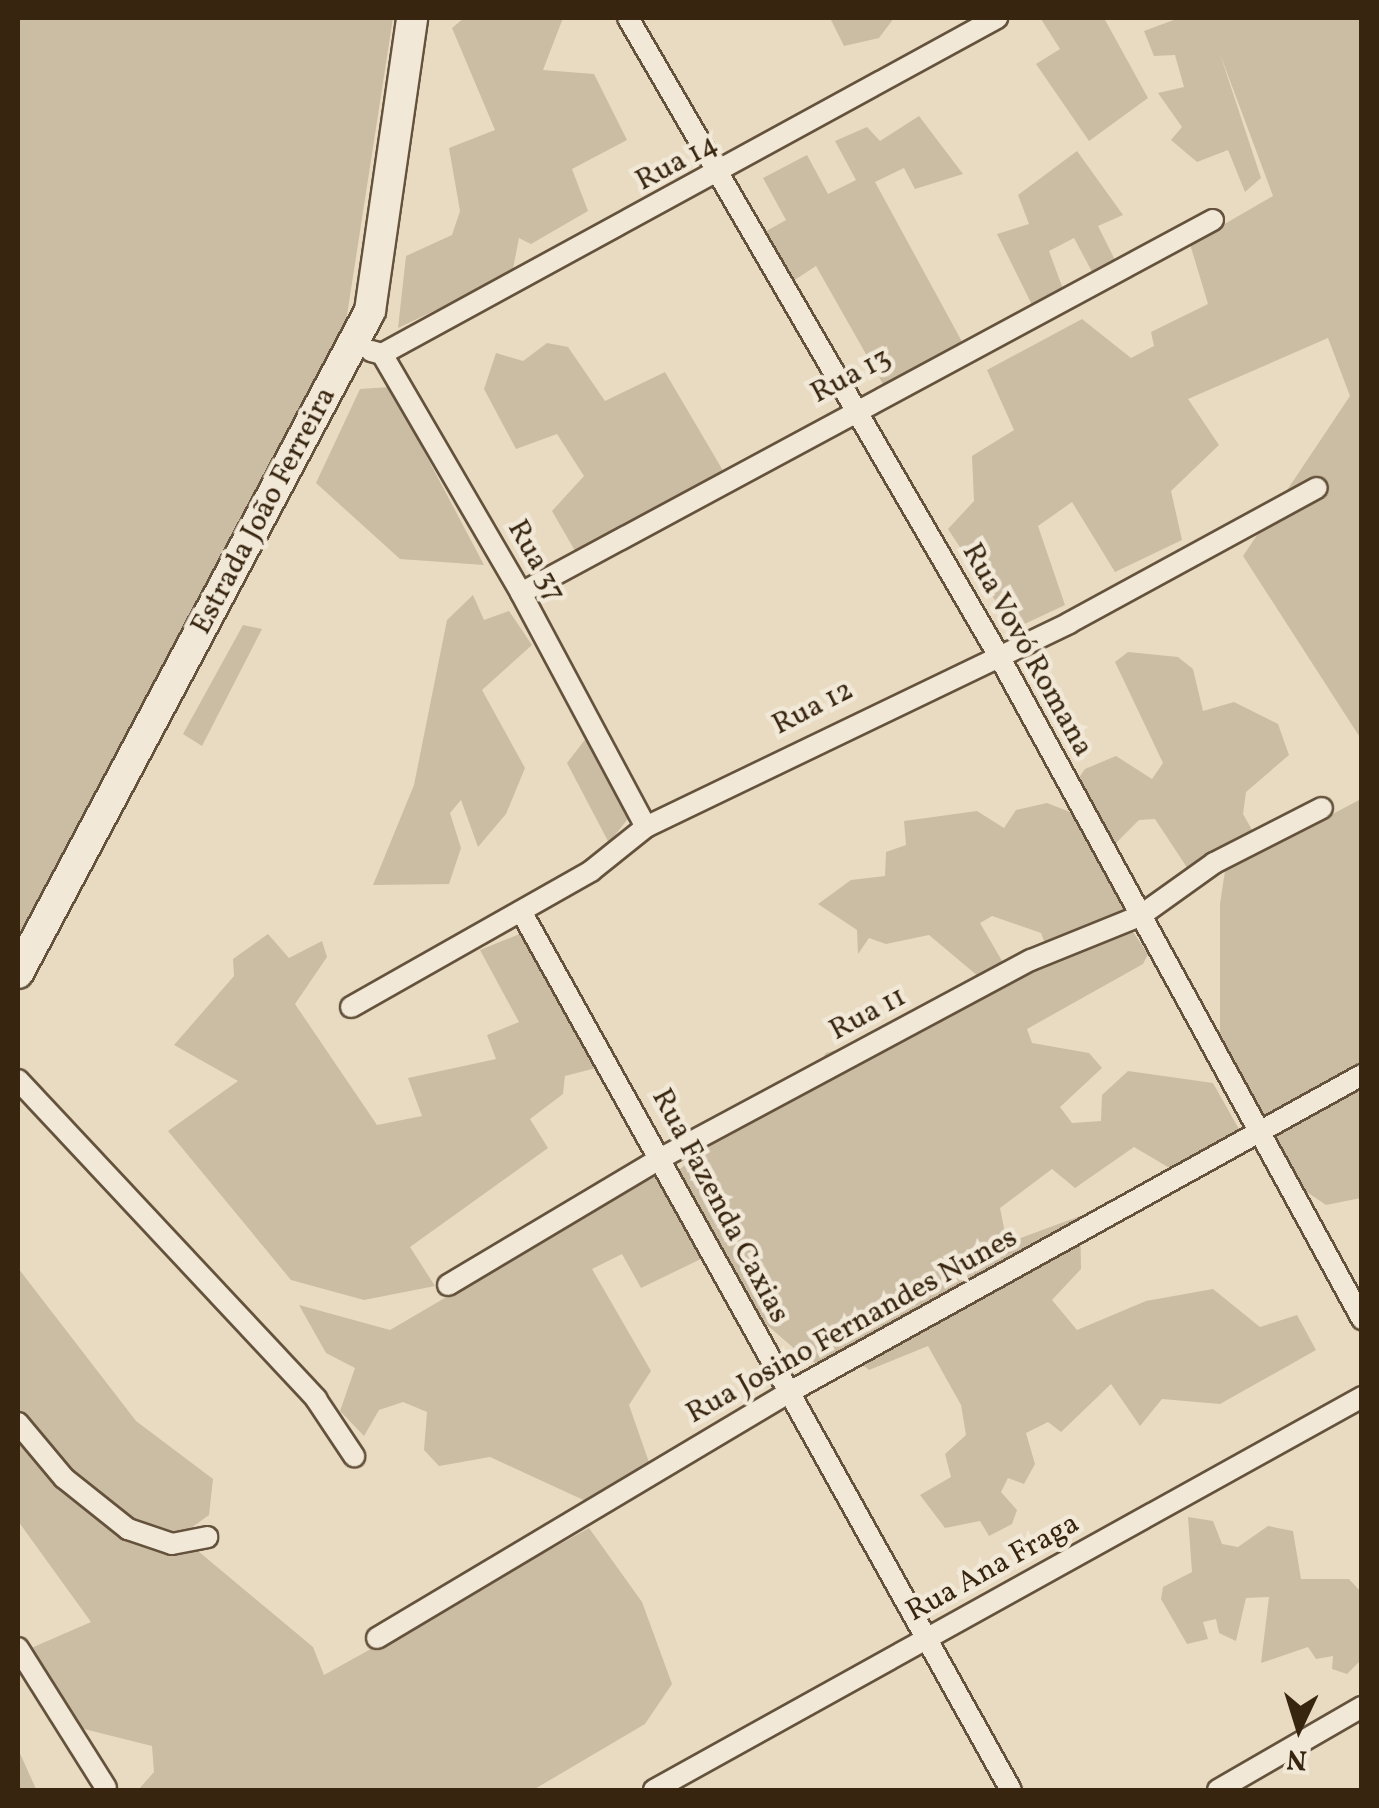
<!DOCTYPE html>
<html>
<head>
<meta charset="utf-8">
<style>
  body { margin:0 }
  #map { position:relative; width:1379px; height:1808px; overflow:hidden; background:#e9dbc2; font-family:Vollkorn,serif }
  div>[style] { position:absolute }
  .green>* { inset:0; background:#cbbca4 }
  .roads { filter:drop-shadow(2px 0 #64523c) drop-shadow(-2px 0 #64523c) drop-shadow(0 2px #64523c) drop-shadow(0 -2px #64523c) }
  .street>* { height:20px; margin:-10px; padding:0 10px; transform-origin:10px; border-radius:10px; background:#f1e8d7 }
  .secondary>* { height:30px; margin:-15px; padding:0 15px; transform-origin:15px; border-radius:15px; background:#f1e8d7 }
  span { translate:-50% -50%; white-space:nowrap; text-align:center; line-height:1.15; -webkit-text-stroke:9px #f1e8d7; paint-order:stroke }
  .street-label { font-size:30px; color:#37250f }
  .frame { position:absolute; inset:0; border:20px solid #37250f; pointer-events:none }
  .north { position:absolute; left:1249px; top:1678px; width:100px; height:100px; -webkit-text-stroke:8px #f1e8d7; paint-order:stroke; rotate:184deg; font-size:28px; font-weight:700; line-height:40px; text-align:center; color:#37250f }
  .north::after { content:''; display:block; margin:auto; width:35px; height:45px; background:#37250f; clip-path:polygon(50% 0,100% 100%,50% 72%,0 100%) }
</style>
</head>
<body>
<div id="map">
  <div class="green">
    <i style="clip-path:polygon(18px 18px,393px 18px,343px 341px,18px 949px)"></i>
    <i style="clip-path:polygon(464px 18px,563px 18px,543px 70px,594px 74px,627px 140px,572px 169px,588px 211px,531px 244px,519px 238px,512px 274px,398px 328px,406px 256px,452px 235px,460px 211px,449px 148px,495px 130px,452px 28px)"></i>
    <i style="clip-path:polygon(830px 18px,894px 18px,879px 38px,844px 46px)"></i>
    <i style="clip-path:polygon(1104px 18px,1148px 98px,1089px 141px,1036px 64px,1060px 49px,1041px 19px)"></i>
    <i style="clip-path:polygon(1179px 18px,1361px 18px,1361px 739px,1243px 556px,1350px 396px,1328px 338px,1188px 399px,1219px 445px,1171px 491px,1182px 540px,1115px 572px,1072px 502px,1038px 526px,1065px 605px,1014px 629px,948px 529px,974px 501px,972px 456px,1014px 430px,987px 370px,1082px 319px,1131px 358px,1154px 346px,1151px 332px,1208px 304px,1190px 244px,1273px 196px,1220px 54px,1261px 178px,1245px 192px,1228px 150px,1197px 162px,1171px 140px,1182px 127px,1158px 93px,1184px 87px,1175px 55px,1154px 56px,1144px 31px)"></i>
    <i style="clip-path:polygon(919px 116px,963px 174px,915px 189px,904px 168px,875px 182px,966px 349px,884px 386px,816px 266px,787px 285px,761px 234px,786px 220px,763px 178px,807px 155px,828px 194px,856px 180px,835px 141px,867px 127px,880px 141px)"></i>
    <i style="clip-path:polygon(1077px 151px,1123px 215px,1098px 226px,1115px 260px,1097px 281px,1074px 238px,1049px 251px,1066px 297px,1036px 313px,997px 234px,1029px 224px,1018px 195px)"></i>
    <i style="clip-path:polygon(547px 343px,568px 347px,605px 401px,665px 372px,725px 474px,578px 556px,552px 511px,584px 476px,557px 434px,516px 449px,484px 389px,496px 353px,523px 361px)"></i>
    <i style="clip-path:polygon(390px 387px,484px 565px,400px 559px,316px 483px,360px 389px)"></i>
    <i style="clip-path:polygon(473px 595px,484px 620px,509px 611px,532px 645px,482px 690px,525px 768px,506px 814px,478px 847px,461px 800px,450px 813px,461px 848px,449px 884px,373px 885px,414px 785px,447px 620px)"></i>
    <i style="clip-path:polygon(243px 625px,262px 629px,202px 746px,183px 734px)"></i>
    <i style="clip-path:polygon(1128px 652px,1178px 657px,1193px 669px,1203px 711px,1234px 702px,1278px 724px,1289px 755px,1246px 792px,1243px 814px,1255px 835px,1206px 875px,1188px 869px,1155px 819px,1139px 820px,1113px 846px,1127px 911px,1117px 921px,1046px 946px,1041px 933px,992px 916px,980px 923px,1005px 966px,979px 977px,929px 935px,886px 944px,869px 938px,858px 954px,857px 930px,818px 904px,851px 880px,885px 876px,886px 852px,906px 845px,904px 821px,977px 811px,1004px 828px,1016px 810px,1047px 803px,1070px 812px,1087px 804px,1076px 782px,1085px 769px,1116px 756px,1152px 779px,1163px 763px,1115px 662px)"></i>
    <i style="clip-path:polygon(587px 737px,630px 816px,609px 843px,567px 763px)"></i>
    <i style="clip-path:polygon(1361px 799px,1361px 1198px,1326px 1205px,1301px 1188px,1220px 1042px,1220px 904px,1225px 871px)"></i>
    <i style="clip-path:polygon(1133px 932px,1148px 954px,1143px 964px,1027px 1029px,1032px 1043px,1089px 1053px,1102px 1068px,1060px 1107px,1072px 1123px,1101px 1121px,1102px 1095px,1128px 1071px,1213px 1083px,1240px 1131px,1173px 1170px,1134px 1147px,1075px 1188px,1052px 1169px,1000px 1208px,1007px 1243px,1080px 1216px,1081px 1269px,1052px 1300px,1077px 1330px,1146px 1301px,1213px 1289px,1260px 1327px,1297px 1315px,1316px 1350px,1220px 1404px,1162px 1399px,1140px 1426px,1111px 1384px,1061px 1432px,1048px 1422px,1026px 1433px,1035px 1464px,1024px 1484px,1008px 1478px,1001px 1492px,1017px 1510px,1012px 1524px,989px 1536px,980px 1521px,945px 1528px,920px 1495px,951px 1477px,945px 1454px,966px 1435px,961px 1405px,928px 1346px,869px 1370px,847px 1352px,818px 1365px,796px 1350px,754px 1314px,679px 1170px,722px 1133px,792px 1099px,826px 1053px,949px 1018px,1003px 983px)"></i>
    <i style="clip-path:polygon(522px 933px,600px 1067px,565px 1076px,563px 1094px,530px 1119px,548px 1148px,410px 1247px,435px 1286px,364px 1300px,291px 1280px,168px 1131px,238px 1081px,174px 1045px,234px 976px,233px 959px,268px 934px,289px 958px,322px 941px,327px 957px,295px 1004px,377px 1125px,422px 1116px,408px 1078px,496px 1059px,487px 1035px,519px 1022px,480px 950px)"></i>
    <i style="clip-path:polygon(664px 1170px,705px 1257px,641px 1288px,622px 1254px,592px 1269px,651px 1371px,629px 1405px,651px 1468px,590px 1503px,490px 1457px,439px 1466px,424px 1450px,427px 1412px,403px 1402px,379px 1410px,364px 1436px,340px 1411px,355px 1368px,326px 1353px,299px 1305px,390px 1330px)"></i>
    <i style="clip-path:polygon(18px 1268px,136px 1421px,213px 1479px,209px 1515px,180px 1536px,313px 1647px,324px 1675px,589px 1528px,642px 1602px,672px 1684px,645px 1724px,533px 1790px,138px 1790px,154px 1772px,152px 1746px,80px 1728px,29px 1649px,91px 1622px,18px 1521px)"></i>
    <i style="clip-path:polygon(1188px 1517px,1213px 1521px,1222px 1544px,1238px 1547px,1268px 1526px,1293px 1531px,1301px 1579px,1349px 1579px,1361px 1592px,1361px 1660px,1347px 1674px,1332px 1669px,1333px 1656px,1316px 1659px,1308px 1647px,1261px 1663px,1269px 1597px,1246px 1598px,1236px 1641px,1219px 1633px,1216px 1619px,1203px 1622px,1208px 1639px,1187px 1644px,1161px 1599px,1163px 1587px,1192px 1572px)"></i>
    <i style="clip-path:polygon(18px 1749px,36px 1789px,38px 1790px,18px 1790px)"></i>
  </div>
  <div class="roads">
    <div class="street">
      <i style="left:628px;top:18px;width:740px;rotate:59.83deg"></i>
      <i style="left:1000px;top:658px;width:754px;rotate:61.29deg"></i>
      <i style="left:371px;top:351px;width:11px;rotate:15deg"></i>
      <i style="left:382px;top:354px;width:276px;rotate:59.8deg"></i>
      <i style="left:521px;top:593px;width:265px;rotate:61.9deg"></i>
      <i style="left:382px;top:354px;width:701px;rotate:-28.65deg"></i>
      <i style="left:521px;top:593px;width:786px;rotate:-28.33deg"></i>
      <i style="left:522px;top:913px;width:1004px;rotate:60.86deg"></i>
      <i style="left:351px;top:1007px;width:276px;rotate:-29.5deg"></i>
      <i style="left:591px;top:871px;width:70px;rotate:-38.7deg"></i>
      <i style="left:646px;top:827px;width:470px;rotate:-25.7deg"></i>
      <i style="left:1069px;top:623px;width:282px;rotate:-28.6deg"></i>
      <i style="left:18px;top:1080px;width:437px;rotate:46.9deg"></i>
      <i style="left:316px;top:1399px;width:69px;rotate:56.3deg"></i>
      <i style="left:448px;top:1285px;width:250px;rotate:-30.8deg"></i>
      <i style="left:663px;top:1157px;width:417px;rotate:-28.2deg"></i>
      <i style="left:1031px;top:960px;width:118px;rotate:-22deg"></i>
      <i style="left:1140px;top:916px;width:91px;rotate:-35.6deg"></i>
      <i style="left:1214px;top:863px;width:121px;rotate:-27deg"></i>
      <i style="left:18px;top:1423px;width:72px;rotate:50.1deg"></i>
      <i style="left:64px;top:1478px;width:82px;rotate:38.6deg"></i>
      <i style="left:128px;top:1529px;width:46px;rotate:18.8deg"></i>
      <i style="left:172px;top:1544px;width:36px;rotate:-11deg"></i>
      <i style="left:377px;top:1638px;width:476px;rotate:-30.8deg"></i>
      <i style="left:786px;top:1394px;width:658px;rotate:-28.98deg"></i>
      <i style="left:18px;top:1648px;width:165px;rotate:57.8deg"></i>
      <i style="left:654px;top:1790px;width:810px;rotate:-29.03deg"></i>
      <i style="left:1218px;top:1790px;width:166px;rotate:-30deg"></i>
    </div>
    <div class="secondary">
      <i style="left:18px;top:973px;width:750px;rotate:-62deg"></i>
      <i style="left:370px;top:311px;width:296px;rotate:-81.8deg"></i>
    </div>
  </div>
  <div class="street-label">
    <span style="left:677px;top:163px;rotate:-28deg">Rua 14</span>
    <span style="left:851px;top:376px;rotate:-28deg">Rua 13</span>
    <span style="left:264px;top:511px;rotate:-62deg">Estrada João Ferreira</span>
    <span style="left:536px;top:561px;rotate:61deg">Rua 37</span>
    <span style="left:1027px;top:650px;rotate:61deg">Rua Vovó Romana</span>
    <span style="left:813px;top:708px;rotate:-27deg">Rua 12</span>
    <span style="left:868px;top:1014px;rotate:-28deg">Rua 11</span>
    <span style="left:720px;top:1206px;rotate:62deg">Rua Fazenda Caxias</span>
    <span style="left:852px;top:1326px;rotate:-29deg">Rua Josino Fernandes Nunes</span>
    <span style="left:993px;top:1568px;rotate:-29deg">Rua Ana Fraga</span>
  </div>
  <div class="frame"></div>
  <div class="north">N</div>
</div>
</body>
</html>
